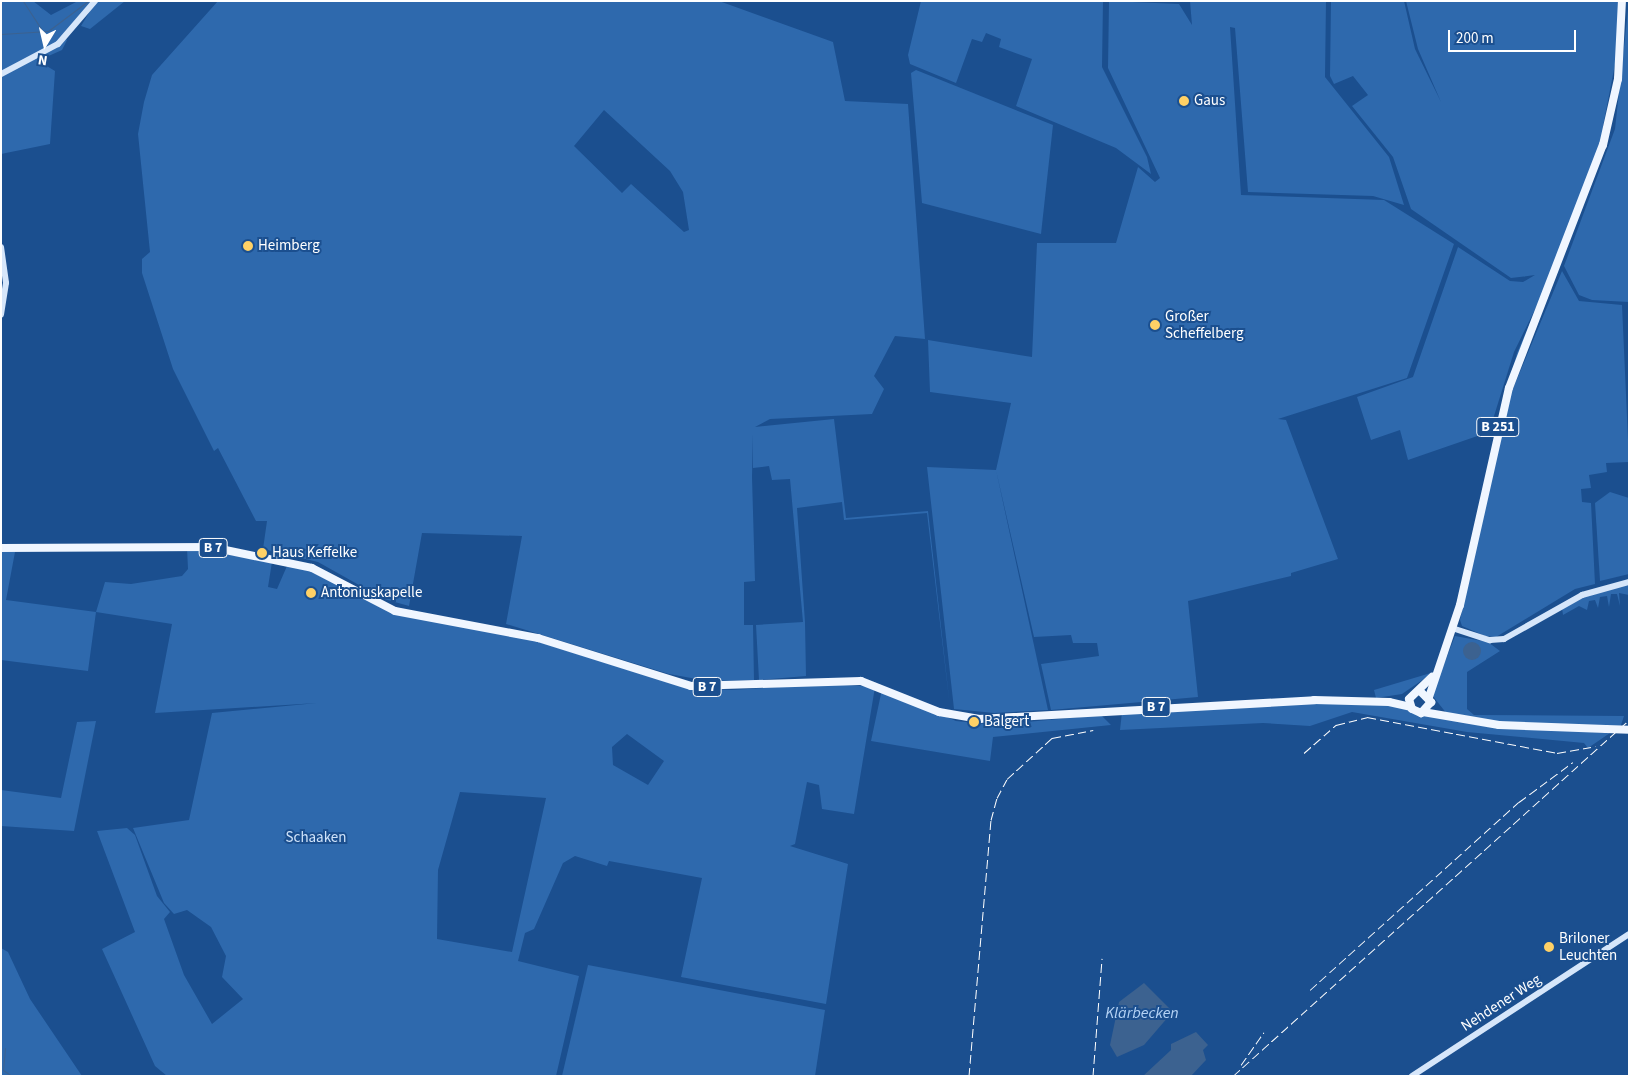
<!DOCTYPE html>
<html>
<head>
<meta charset="utf-8">
<style>
  body { margin:0 }
  #map { position:relative; width:1630px; height:1077px; overflow:hidden; background:#1b4f8f; font-family:"Source Sans 3",sans-serif }
  div>[style] { position:absolute }
  .green>* { inset:0; background:#2e69ad }
  .water>* { inset:0; background:#3c6290 }
  .round { border-radius:50% }
  .stream>* { height:1px; margin:-0.5px; padding:0 0.5px; transform-origin:0.5px; border-radius:0.5px; background:#3c6290 }
  .secondary>* { height:6px; margin:-3px; padding:0 3px; transform-origin:3px; border-radius:3px; background:#d6e6fa }
  .primary>* { height:8px; margin:-4px; padding:0 4px; transform-origin:4px; border-radius:4px; background:#f0f6ff }
  .rail>* { height:1px; margin-top:-0.5px; transform-origin:0; background:repeating-linear-gradient(90deg,#fff 0 9px,transparent 0 13px) }
  .primary-bridge>* { height:8px; margin:-4px; padding:0 4px; transform-origin:4px; border-radius:4px; background:#f0f6ff }
  .dots>* { width:14px; height:14px; translate:-50% -50%; box-sizing:border-box; border:2px solid #1b4f8f; border-radius:50% }
  span { translate:-50% -50%; white-space:nowrap; text-align:center; line-height:1.15; -webkit-text-stroke:4px #1b4f8f; paint-order:stroke }
  .shield-label span { padding:1px 4px; background:#1b4f8f; border:1px solid; border-radius:4px; -webkit-text-stroke-width:0 }
  .shield-label { font-size:14px; color:#fff; font-weight:700 }
  .poi-label { font-size:15px; color:#fff }
  .left { translate:0 -50%; text-align:left }
  .park-label { font-size:15px; color:#cfe3fa }
  .street-label { font-size:15px; color:#fff }
  .water-label { font-size:16px; color:#b5d3f5; font-style:italic }
  .frame { position:absolute; inset:0; border:2px solid #fff; pointer-events:none }
  .north { position:absolute; left:20px; top:20px; width:50px; height:50px; -webkit-text-stroke:4px #1b4f8f; paint-order:stroke; rotate:189deg; font-size:14px; font-weight:700; line-height:20px; text-align:center; color:#fff }
  .north::after { content:''; display:block; margin:auto; width:18px; height:22px; background:#fff; clip-path:polygon(50% 0,100% 100%,50% 72%,0 100%) }
  .scale { position:absolute; left:1448px; top:30px; width:128px; height:22px; box-sizing:border-box; border:2px solid #fff; border-top:0; padding-left:6px; font-size:15px; line-height:18px; white-space:nowrap; color:#fff; -webkit-text-stroke:4px #1b4f8f; paint-order:stroke }
</style>
</head>
<body>
<div id="map">
  <div class="green">
    <i style="clip-path:polygon(1px 1px,33px 1px,51px 15px,78px 1px,93px 1px,63px 36px,67px 40px,62px 50px,44px 58px,45px 65px,55px 71px,50px 144px,1px 154px)"></i>
    <i style="clip-path:polygon(96px 1px,125px 1px,90px 29px,81px 26px)"></i>
    <i style="clip-path:polygon(evenodd,218px 1px,719px 1px,833px 42px,845px 101px,908px 104px,925px 339px,895px 336px,874px 376px,884px 389px,872px 414px,770px 419px,755px 427px,834px 419px,846px 518px,928px 511px,950px 707px,927px 513px,844px 520px,842px 502px,797px 508px,805px 622px,806px 676px,759px 680px,756px 625px,803px 622px,790px 479px,772px 480px,769px 466px,753px 468px,753px 434px,752px 477px,755px 581px,744px 582px,744px 625px,753px 625px,754px 680px,708px 681px,669px 674px,506px 624px,522px 536px,422px 533px,409px 606px,384px 599px,318px 562px,263px 549px,267px 521px,256px 521px,218px 448px,214px 451px,173px 369px,142px 273px,142px 259px,150px 252px,138px 134px,144px 102px,152px 75px,218px 1px,604px 110px,670px 171px,683px 192px,689px 230px,684px 232px,631px 184px,622px 193px,574px 146px,604px 110px)"></i>
    <i style="clip-path:polygon(921px 1px,1103px 1px,1102px 67px,1147px 157px,1151px 174px,1116px 148px,1016px 106px,1032px 59px,999px 47px,1001px 39px,986px 33px,982px 42px,972px 39px,956px 83px,910px 64px,908px 55px)"></i>
    <i style="clip-path:polygon(1109px 1px,1179px 4px,1192px 25px,1190px 1px,1326px 1px,1325px 77px,1389px 157px,1404px 205px,1373px 196px,1248px 192px,1235px 28px,1230px 27px,1241px 195px,1384px 200px,1454px 244px,1407px 378px,1278px 419px,1286px 420px,1338px 559px,1291px 573px,1291px 576px,1188px 601px,1198px 697px,1051px 710px,1041px 664px,1099px 656px,1097px 643px,1073px 643px,1071px 635px,1034px 637px,996px 470px,1048px 710px,994px 713px,954px 709px,927px 467px,996px 470px,1011px 403px,930px 392px,928px 340px,1032px 357px,1037px 243px,1116px 243px,1138px 167px,1155px 182px,1160px 178px,1108px 68px)"></i>
    <i style="clip-path:polygon(1331px 1px,1404px 1px,1415px 49px,1441px 102px,1418px 49px,1406px 1px,1620px 1px,1617px 54px,1603px 126px,1607px 127px,1502px 408px,1517px 353px,1541px 297px,1514px 352px,1489px 432px,1408px 460px,1400px 430px,1371px 440px,1357px 397px,1413px 377px,1458px 247px,1510px 281px,1523px 282px,1535px 275px,1511px 278px,1411px 209px,1393px 157px,1352px 106px,1368px 95px,1353px 76px,1334px 84px,1330px 76px)"></i>
    <i style="clip-path:polygon(1629px 1px,1629px 302px,1592px 300px,1579px 295px,1564px 266px,1615px 129px)"></i>
    <i style="clip-path:polygon(916px 70px,1053px 125px,1041px 234px,922px 203px,911px 73px)"></i>
    <i style="clip-path:polygon(1562px 271px,1579px 301px,1622px 305px,1629px 462px,1606px 463px,1607px 472px,1589px 475px,1591px 488px,1581px 489px,1582px 502px,1591px 503px,1595px 584px,1575px 589px,1496px 637px,1485px 636px,1462px 626px,1460px 620px,1507px 403px)"></i>
    <i style="clip-path:polygon(1610px 492px,1629px 498px,1629px 574px,1600px 581px,1595px 503px)"></i>
    <i style="clip-path:polygon(evenodd,187px 548px,272px 562px,268px 587px,277px 589px,287px 566px,301px 567px,398px 614px,536px 641px,686px 688px,731px 690px,830px 684px,875px 687px,854px 814px,822px 809px,819px 785px,807px 782px,795px 844px,790px 846px,848px 864px,826px 1004px,681px 977px,702px 878px,609px 861px,607px 866px,575px 856px,563px 863px,534px 929px,525px 933px,518px 961px,579px 976px,556px 1076px,167px 1076px,155px 1066px,102px 949px,135px 932px,97px 831px,127px 828px,135px 835px,157px 896px,170px 912px,164px 919px,184px 975px,212px 1024px,243px 999px,222px 977px,226px 956px,211px 927px,187px 910px,174px 914px,164px 903px,133px 828px,189px 820px,212px 713px,317px 703px,155px 713px,172px 624px,96px 612px,88px 671px,1px 660px,1px 552px,15px 552px,6px 600px,96px 612px,105px 582px,131px 584px,182px 576px,188px 569px,187px 548px,627px 734px,664px 761px,648px 785px,613px 765px,612px 747px,627px 734px,187px 548px,460px 792px,546px 798px,512px 952px,437px 939px,438px 870px,460px 792px)"></i>
    <i style="clip-path:polygon(1629px 583px,1629px 595px,1619px 593px,1620px 606px,1617px 594px,1611px 594px,1609px 607px,1607px 596px,1600px 597px,1598px 608px,1595px 600px,1589px 601px,1587px 610px,1579px 606px,1563px 615px,1562px 608px,1587px 596px)"></i>
    <i style="clip-path:polygon(1455px 636px,1488px 642px,1500px 651px,1467px 672px,1467px 709px,1474px 715px,1624px 716px,1620px 728px,1498px 723px,1447px 714px,1432px 695px)"></i>
    <i style="clip-path:polygon(1434px 672px,1402px 694px,1376px 698px,1374px 690px)"></i>
    <i style="clip-path:polygon(882px 689px,956px 721px,995px 725px,1101px 715px,1111px 725px,993px 737px,990px 761px,871px 741px)"></i>
    <i style="clip-path:polygon(1291px 703px,1388px 705px,1482px 726px,1610px 733px,1588px 748px,1584px 743px,1467px 732px,1352px 712px,1310px 726px,1263px 723px,1120px 730px,1122px 712px)"></i>
    <i style="clip-path:polygon(96px 721px,74px 831px,1px 826px,1px 790px,61px 798px,77px 722px)"></i>
    <i style="clip-path:polygon(1px 948px,8px 952px,30px 999px,82px 1076px,1px 1076px)"></i>
    <i style="clip-path:polygon(588px 965px,825px 1010px,815px 1076px,562px 1076px)"></i>
  </div>
  <div class="water">
    <i class="round" style="left:1463px;top:642px;width:18px;height:18px"></i>
    <i style="clip-path:polygon(1144px 983px,1170px 1009px,1169px 1016px,1144px 1045px,1117px 1057px,1110px 1045px,1119px 1002px)"></i>
    <i style="clip-path:polygon(1196px 1032px,1208px 1045px,1203px 1050px,1206px 1060px,1191px 1076px,1143px 1076px,1171px 1050px,1171px 1044px)"></i>
  </div>
  <div class="stream">
    <i style="left:23px;top:1px;width:35px;rotate:57deg"></i>
    <i style="left:1px;top:34px;width:47px;rotate:-3.7deg"></i>
    <i style="left:48px;top:31px;width:50px;rotate:-36.9deg"></i>
    <i style="left:5px;top:1048px;width:22px;rotate:95deg"></i>
    <i style="left:3px;top:1070px;width:11px;rotate:34deg"></i>
  </div>
  <div class="secondary">
    <i style="left:1px;top:74px;width:64px;rotate:-27.8deg"></i>
    <i style="left:58px;top:44px;width:57px;rotate:-49.3deg"></i>
    <i style="left:1px;top:247px;width:36px;rotate:82deg"></i>
    <i style="left:6px;top:283px;width:32px;rotate:99deg"></i>
    <i style="left:1452px;top:628px;width:40px;rotate:18deg"></i>
    <i style="left:1490px;top:640px;width:14px;rotate:-4deg"></i>
    <i style="left:1504px;top:639px;width:90px;rotate:-29.4deg"></i>
    <i style="left:1582px;top:595px;width:49px;rotate:-15.5deg"></i>
    <i style="left:1412px;top:1076px;width:259px;rotate:-33.2deg"></i>
  </div>
  <div class="primary">
    <i style="left:1px;top:548px;width:210px;rotate:-0.3deg"></i>
    <i style="left:211px;top:547px;width:103px;rotate:11.7deg"></i>
    <i style="left:312px;top:568px;width:93px;rotate:27.4deg"></i>
    <i style="left:395px;top:611px;width:146px;rotate:10.7deg"></i>
    <i style="left:538px;top:638px;width:160px;rotate:17.4deg"></i>
    <i style="left:691px;top:686px;width:170px;rotate:-1.7deg"></i>
    <i style="left:861px;top:681px;width:84px;rotate:21.7deg"></i>
    <i style="left:939px;top:712px;width:41px;rotate:9.9deg"></i>
    <i style="left:979px;top:719px;width:336px;rotate:-3.2deg"></i>
    <i style="left:1314px;top:700px;width:75px;rotate:1.5deg"></i>
    <i style="left:1389px;top:702px;width:22px;rotate:13deg"></i>
    <i style="left:1420px;top:691px;width:16px;rotate:45deg"></i>
    <i style="left:1431px;top:702px;width:15px;rotate:132deg"></i>
    <i style="left:1421px;top:713px;width:10px;rotate:-156deg"></i>
    <i style="left:1412px;top:709px;width:10px;rotate:-107deg"></i>
    <i style="left:1409px;top:699px;width:32px;rotate:-44deg"></i>
    <i style="left:1429px;top:697px;width:97px;rotate:-71.4deg"></i>
    <i style="left:1460px;top:605px;width:222px;rotate:-77.3deg"></i>
    <i style="left:1509px;top:388px;width:261px;rotate:-68.9deg"></i>
    <i style="left:1603px;top:145px;width:68px;rotate:-77.2deg"></i>
    <i style="left:1618px;top:79px;width:78px;rotate:-87.1deg"></i>
    <i style="left:1423px;top:712px;width:77px;rotate:9.7deg"></i>
    <i style="left:1499px;top:725px;width:107px;rotate:2.1deg"></i>
  </div>
  <div class="rail">
    <i style="left:1304px;top:753px;width:43px;rotate:-41.2deg"></i>
    <i style="left:1336px;top:725px;width:32px;rotate:-14deg"></i>
    <i style="left:1367px;top:717px;width:193px;rotate:10.7deg"></i>
    <i style="left:1557px;top:753px;width:39px;rotate:-10deg"></i>
    <i style="left:1310px;top:990px;width:281px;rotate:-42deg"></i>
    <i style="left:1519px;top:802px;width:67px;rotate:-36.5deg"></i>
    <i style="left:1241px;top:1065px;width:40px;rotate:-55.1deg"></i>
    <i style="left:969px;top:1076px;width:257px;rotate:-85.1deg"></i>
    <i style="left:991px;top:820px;width:23px;rotate:-75deg"></i>
    <i style="left:997px;top:798px;width:21px;rotate:-62deg"></i>
    <i style="left:1007px;top:779px;width:61px;rotate:-42.3deg"></i>
    <i style="left:1052px;top:738px;width:42px;rotate:-11deg"></i>
    <i style="left:1093px;top:1076px;width:118px;rotate:-85.6deg"></i>
    <i style="left:1233px;top:1076px;width:532px;rotate:-41.96deg"></i>
  </div>
  <div class="primary-bridge">
    <i style="left:1606px;top:729px;width:23px;rotate:2deg"></i>
  </div>
  <div class="dots">
    <i style="left:1184px;top:101px;background:#ffd166"></i>
    <i style="left:248px;top:246px;background:#ffd166"></i>
    <i style="left:1155px;top:325px;background:#ffd166"></i>
    <i style="left:262px;top:553px;background:#ffd166"></i>
    <i style="left:311px;top:593px;background:#ffd166"></i>
    <i style="left:974px;top:722px;background:#ffd166"></i>
    <i style="left:1549px;top:947px;background:#ffd166"></i>
  </div>
  <div class="shield-label">
    <span style="left:1498px;top:427px">B 251</span>
    <span style="left:213px;top:548px">B 7</span>
    <span style="left:707px;top:687px">B 7</span>
    <span style="left:1156px;top:707px">B 7</span>
  </div>
  <div class="poi-label">
    <span class="left" style="left:1194px;top:101px">Gaus</span>
    <span class="left" style="left:258px;top:246px">Heimberg</span>
    <span class="left" style="left:1165px;top:325px">Großer<br>Scheffelberg</span>
    <span class="left" style="left:272px;top:553px">Haus Keffelke</span>
    <span class="left" style="left:321px;top:593px">Antoniuskapelle</span>
    <span class="left" style="left:984px;top:722px">Balgert</span>
    <span class="left" style="left:1559px;top:947px">Briloner<br>Leuchten</span>
  </div>
  <div class="park-label">
    <span style="left:316px;top:838px">Schaaken</span>
  </div>
  <div class="street-label">
    <span style="left:1501px;top:1003px;rotate:-33deg">Nehdener Weg</span>
  </div>
  <div class="water-label">
    <span style="left:1142px;top:1013px">Klärbecken</span>
  </div>
  <div class="frame"></div>
  <div class="north">N</div>
  <div class="scale">200 m</div>
</div>
</body>
</html>
